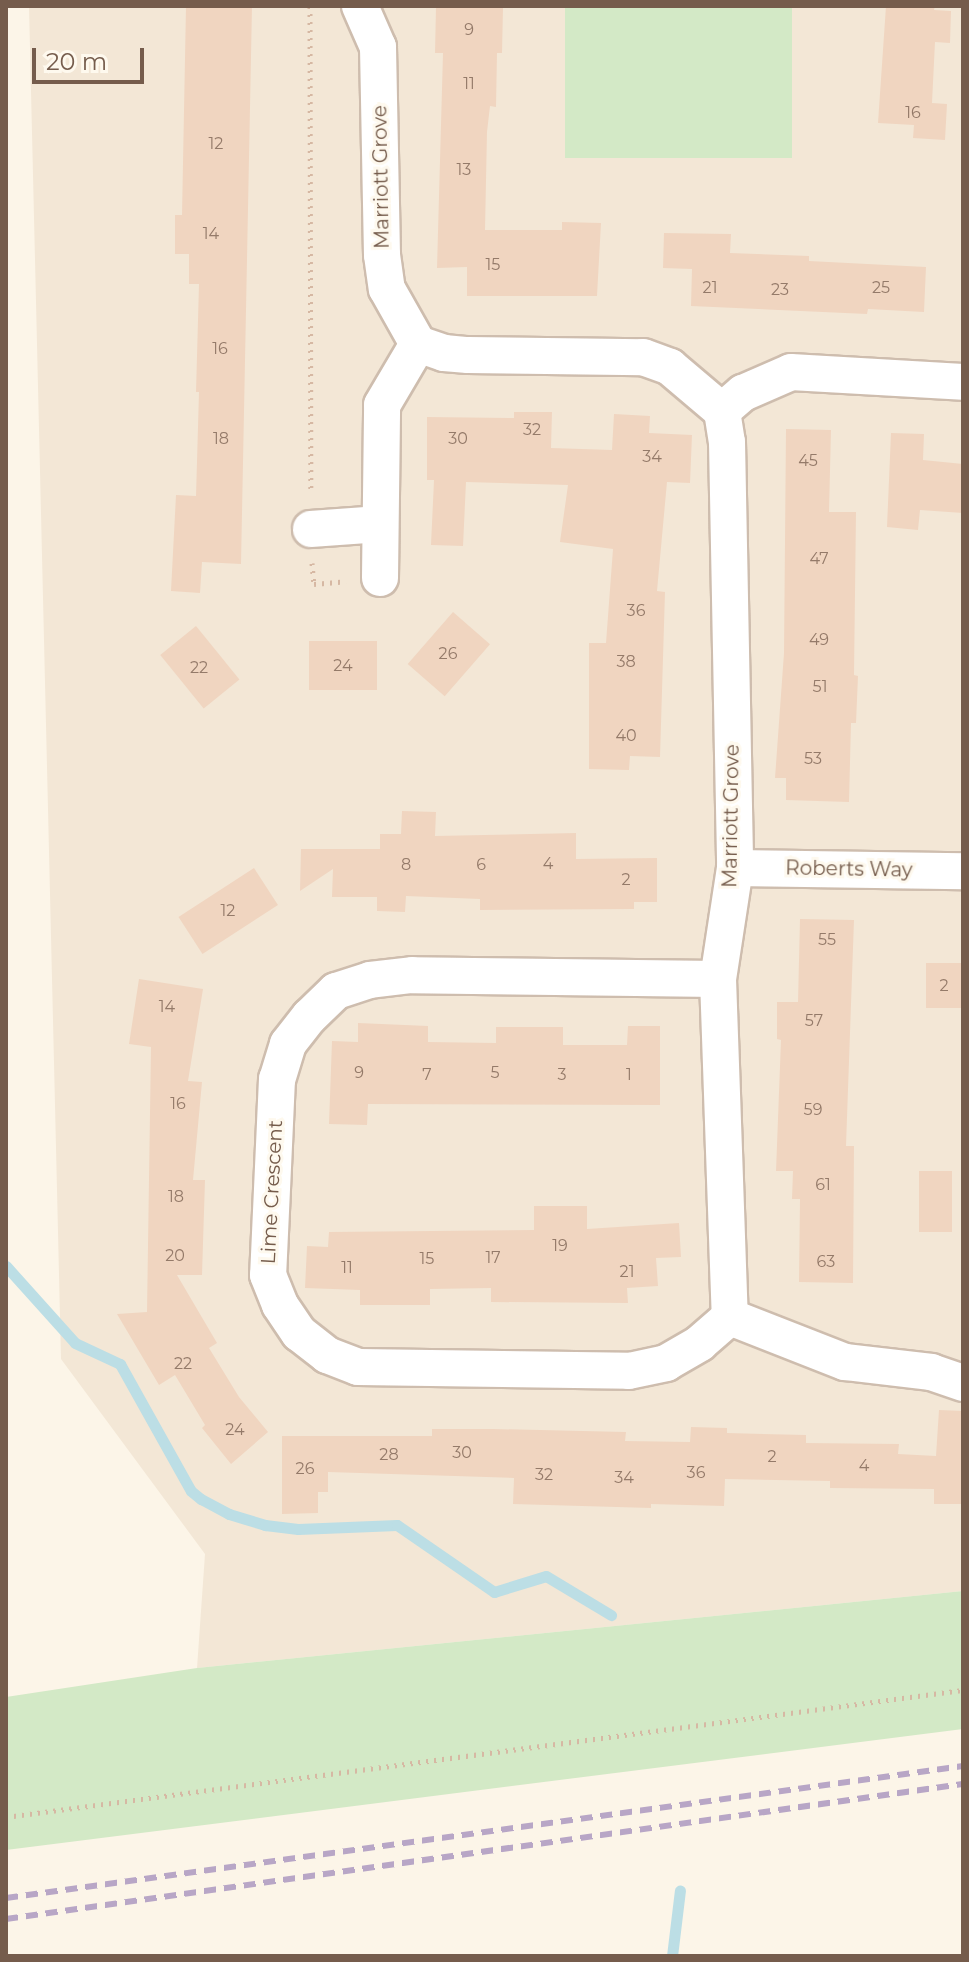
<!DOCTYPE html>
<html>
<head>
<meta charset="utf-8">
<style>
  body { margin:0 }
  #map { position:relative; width:969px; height:1962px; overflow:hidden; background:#fcf5e8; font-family:Montserrat,sans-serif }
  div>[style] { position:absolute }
  .residential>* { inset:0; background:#f3e7d6 }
  .green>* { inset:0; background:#d3e9c6; transform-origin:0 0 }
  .stream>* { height:11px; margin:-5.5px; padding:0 5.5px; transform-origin:5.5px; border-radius:5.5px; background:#bcdee5 }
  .building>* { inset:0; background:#f0d5c0; transform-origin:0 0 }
  .path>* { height:5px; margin-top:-2.5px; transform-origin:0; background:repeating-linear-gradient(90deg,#d6b8a3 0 2px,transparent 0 8px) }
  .roads { filter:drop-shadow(2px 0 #cebdae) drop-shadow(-2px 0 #cebdae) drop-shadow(0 2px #cebdae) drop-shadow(0 -2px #cebdae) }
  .minor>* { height:36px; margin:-18px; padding:0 18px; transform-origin:18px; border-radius:18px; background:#fff }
  .rail>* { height:6px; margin-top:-3px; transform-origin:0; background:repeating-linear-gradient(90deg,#b8a6c6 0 12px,transparent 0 20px) }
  span { translate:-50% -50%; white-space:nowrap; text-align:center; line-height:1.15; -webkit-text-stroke:6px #fef9ee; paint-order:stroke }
  .number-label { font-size:16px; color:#947a69 }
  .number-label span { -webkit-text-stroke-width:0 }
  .street-label { font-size:20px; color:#755c4c }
  .frame { position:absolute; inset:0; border:8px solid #755c4c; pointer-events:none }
  .scale { position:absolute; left:32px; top:48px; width:112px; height:36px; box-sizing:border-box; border:4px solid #755c4c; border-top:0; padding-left:10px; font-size:24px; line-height:28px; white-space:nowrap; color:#755c4c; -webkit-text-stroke:6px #fef9ee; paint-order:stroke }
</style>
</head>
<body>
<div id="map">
  <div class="residential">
    <i style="clip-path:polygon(29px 6px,963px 6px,963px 1591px,197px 1668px,205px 1554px,61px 1359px)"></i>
  </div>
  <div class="green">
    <i style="left:565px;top:6px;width:227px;height:152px"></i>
    <i style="clip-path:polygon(963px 1591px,963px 1729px,6px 1850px,6px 1697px,197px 1668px)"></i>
  </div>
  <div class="stream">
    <i style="left:6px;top:1266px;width:103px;rotate:48.1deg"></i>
    <i style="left:75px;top:1343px;width:50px;rotate:25deg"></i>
    <i style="left:120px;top:1364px;width:145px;rotate:60.8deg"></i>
    <i style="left:191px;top:1491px;width:13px;rotate:39deg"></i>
    <i style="left:201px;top:1499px;width:32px;rotate:28deg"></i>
    <i style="left:229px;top:1514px;width:38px;rotate:17deg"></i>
    <i style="left:265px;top:1525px;width:33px;rotate:7deg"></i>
    <i style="left:298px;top:1529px;width:99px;rotate:-2.3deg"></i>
    <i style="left:397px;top:1525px;width:118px;rotate:34.6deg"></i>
    <i style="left:494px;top:1592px;width:54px;rotate:-17.1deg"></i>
    <i style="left:546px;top:1576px;width:76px;rotate:31deg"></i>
    <i style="left:672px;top:1956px;width:66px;rotate:-83.1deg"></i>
  </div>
  <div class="building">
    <i style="clip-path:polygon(186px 6px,252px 6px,241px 564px,202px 562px,200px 593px,171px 591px,176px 495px,196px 496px,199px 392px,196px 392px,199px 284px,189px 284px,189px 254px,175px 254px,175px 215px,182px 215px)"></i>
    <i style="clip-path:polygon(494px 6px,503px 8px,502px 53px,497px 53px,496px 107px,490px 106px,487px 132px,485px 230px,562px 230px,562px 222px,601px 223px,597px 296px,467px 296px,467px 267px,437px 268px,443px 53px,435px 53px,436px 7px)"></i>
    <i style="clip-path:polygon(886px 6px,935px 6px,934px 10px,951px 11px,950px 43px,935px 42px,932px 103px,947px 104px,945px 140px,913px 138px,914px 125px,878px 123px)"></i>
    <i style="clip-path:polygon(664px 233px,731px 234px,730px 253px,809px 256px,809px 261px,926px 267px,924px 312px,868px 309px,867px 314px,691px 306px,692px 269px,663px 268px)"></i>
    <i style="clip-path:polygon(514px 412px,552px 412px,551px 448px,612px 450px,614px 414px,650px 416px,649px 433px,692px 435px,690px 483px,667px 482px,657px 591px,665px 592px,660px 757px,630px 756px,629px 770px,589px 769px,589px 643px,606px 643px,613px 549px,560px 542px,568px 485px,466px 482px,463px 546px,431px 545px,434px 480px,427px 480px,427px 417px,514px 418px)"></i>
    <i style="clip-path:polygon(786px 429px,831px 430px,829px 512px,856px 512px,854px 675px,858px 676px,856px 723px,851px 723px,849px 802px,786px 800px,786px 778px,775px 778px,784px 653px)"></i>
    <i style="clip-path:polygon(891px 433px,924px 434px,923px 460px,963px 464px,963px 513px,920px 510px,918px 530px,887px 527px)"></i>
    <i style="left:453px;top:612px;width:49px;height:69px;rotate:41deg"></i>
    <i style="left:196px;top:626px;width:69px;height:46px;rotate:51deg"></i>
    <i style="left:309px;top:641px;width:68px;height:49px"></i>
    <i style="clip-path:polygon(402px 811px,436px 812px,435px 836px,576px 833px,576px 859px,657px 858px,657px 902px,634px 902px,634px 909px,480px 910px,480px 899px,406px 896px,405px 912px,377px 911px,377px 897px,332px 897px,333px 869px,300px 891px,301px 849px,380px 849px,380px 834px,401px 834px)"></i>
    <i style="left:254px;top:868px;width:44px;height:90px;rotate:57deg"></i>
    <i style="clip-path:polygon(800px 919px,854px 920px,846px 1146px,854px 1146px,853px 1283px,799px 1282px,800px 1199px,792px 1199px,793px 1171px,776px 1171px,781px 1040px,777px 1039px,777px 1002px,798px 1002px)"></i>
    <i style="left:963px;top:963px;width:45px;height:37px;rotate:90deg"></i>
    <i style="clip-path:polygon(139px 979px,203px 989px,188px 1081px,202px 1082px,193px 1180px,205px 1180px,202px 1275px,177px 1275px,217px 1343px,209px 1348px,239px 1397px,268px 1432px,231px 1464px,202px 1428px,205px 1425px,175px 1375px,159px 1385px,117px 1314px,147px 1312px,151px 1047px,129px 1044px)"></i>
    <i style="clip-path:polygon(358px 1023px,428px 1026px,428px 1042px,496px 1043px,496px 1027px,563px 1027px,563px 1045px,627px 1045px,628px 1026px,660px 1026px,660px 1105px,368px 1104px,367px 1125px,329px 1124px,332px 1041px,358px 1042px)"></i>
    <i style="left:919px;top:1171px;width:33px;height:61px"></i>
    <i style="clip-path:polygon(534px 1206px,587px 1206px,587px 1229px,679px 1223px,681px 1257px,656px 1258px,658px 1286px,627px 1288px,628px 1303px,491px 1302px,491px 1288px,430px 1289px,430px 1305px,360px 1305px,360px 1290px,305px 1288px,307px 1246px,328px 1247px,329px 1232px,534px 1230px)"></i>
    <i style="clip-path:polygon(939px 1410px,963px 1411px,963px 1504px,934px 1504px,934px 1489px,830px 1488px,830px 1481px,725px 1479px,724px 1506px,651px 1504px,651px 1508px,513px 1504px,514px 1478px,328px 1472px,328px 1492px,318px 1492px,318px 1513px,282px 1514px,282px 1436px,432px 1436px,432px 1429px,493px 1429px,626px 1432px,625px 1441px,690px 1442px,691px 1427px,727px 1428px,727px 1433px,806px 1435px,806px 1443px,899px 1444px,898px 1454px,936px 1456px)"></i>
  </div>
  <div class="path">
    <i style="left:310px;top:6px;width:487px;rotate:89.9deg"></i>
    <i style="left:312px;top:563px;width:21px;rotate:85deg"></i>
    <i style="left:314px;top:584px;width:32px;rotate:-5deg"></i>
    <i style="left:6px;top:1817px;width:965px;rotate:-7.56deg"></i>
  </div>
  <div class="roads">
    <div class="minor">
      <i style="left:360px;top:6px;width:45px;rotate:66.3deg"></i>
      <i style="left:378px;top:47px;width:208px;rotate:88.9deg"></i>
      <i style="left:382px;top:255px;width:34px;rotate:82deg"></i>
      <i style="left:387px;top:289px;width:63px;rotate:60.6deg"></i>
      <i style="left:418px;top:344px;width:28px;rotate:19deg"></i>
      <i style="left:444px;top:353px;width:24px;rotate:5deg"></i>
      <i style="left:468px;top:355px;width:175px;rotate:0.7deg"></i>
      <i style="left:643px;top:357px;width:29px;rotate:20deg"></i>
      <i style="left:670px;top:367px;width:68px;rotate:40.2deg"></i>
      <i style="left:722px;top:411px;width:31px;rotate:81deg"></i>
      <i style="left:727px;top:442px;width:426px;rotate:88.9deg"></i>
      <i style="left:735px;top:868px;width:112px;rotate:98.7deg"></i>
      <i style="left:718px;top:979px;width:338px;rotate:88deg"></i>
      <i style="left:722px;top:411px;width:28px;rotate:-41deg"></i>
      <i style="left:743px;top:393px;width:52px;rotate:-23.6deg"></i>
      <i style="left:791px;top:372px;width:172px;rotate:3.3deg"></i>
      <i style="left:311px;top:529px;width:69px;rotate:-4.1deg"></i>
      <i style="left:380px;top:578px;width:173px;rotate:-89.3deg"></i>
      <i style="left:382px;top:405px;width:71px;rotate:-59.5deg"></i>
      <i style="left:735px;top:868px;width:228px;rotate:0.8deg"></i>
      <i style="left:718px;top:979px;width:306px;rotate:-179.3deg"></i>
      <i style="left:412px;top:975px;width:42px;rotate:173.2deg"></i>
      <i style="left:370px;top:980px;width:36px;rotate:162deg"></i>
      <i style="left:336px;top:991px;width:37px;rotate:136deg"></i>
      <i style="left:309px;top:1017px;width:34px;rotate:128deg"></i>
      <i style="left:288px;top:1044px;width:37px;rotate:107deg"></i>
      <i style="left:277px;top:1079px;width:196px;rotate:92.6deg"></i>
      <i style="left:268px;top:1275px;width:32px;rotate:68deg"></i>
      <i style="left:280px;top:1305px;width:34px;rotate:56deg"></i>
      <i style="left:299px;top:1333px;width:36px;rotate:38deg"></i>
      <i style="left:327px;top:1355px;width:33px;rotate:21deg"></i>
      <i style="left:358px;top:1367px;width:271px;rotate:0.8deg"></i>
      <i style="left:629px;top:1371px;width:38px;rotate:-12deg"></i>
      <i style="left:666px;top:1363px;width:39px;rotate:-30deg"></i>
      <i style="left:700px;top:1343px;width:40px;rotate:-41deg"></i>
      <i style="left:730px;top:1317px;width:123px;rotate:21.4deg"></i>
      <i style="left:845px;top:1362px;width:87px;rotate:6.6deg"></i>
      <i style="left:931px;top:1372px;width:34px;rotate:19deg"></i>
    </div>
  </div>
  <div class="rail">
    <i style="left:6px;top:1898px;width:966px;rotate:-7.85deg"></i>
    <i style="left:6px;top:1919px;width:966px;rotate:-8.03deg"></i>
  </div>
  <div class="number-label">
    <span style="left:469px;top:30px">9</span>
    <span style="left:469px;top:84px">11</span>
    <span style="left:913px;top:113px">16</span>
    <span style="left:216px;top:144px">12</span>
    <span style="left:464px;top:170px">13</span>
    <span style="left:211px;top:234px">14</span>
    <span style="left:493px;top:265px">15</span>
    <span style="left:710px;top:288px">21</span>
    <span style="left:881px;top:288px">25</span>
    <span style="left:780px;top:290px">23</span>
    <span style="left:220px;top:349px">16</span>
    <span style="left:532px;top:430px">32</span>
    <span style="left:221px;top:439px">18</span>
    <span style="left:458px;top:439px">30</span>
    <span style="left:652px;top:457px">34</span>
    <span style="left:808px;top:461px">45</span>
    <span style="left:819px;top:559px">47</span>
    <span style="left:636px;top:611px">36</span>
    <span style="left:819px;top:640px">49</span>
    <span style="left:448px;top:654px">26</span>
    <span style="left:626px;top:662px">38</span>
    <span style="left:343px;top:666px">24</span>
    <span style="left:199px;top:668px">22</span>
    <span style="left:820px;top:687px">51</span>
    <span style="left:626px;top:736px">40</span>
    <span style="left:813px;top:759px">53</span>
    <span style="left:548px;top:864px">4</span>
    <span style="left:406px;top:865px">8</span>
    <span style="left:481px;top:865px">6</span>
    <span style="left:626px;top:880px">2</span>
    <span style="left:228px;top:911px">12</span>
    <span style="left:827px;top:940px">55</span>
    <span style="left:944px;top:986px">2</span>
    <span style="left:167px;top:1007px">14</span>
    <span style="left:814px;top:1021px">57</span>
    <span style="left:359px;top:1073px">9</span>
    <span style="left:495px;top:1073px">5</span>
    <span style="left:427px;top:1075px">7</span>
    <span style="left:562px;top:1075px">3</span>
    <span style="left:629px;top:1075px">1</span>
    <span style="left:178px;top:1104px">16</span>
    <span style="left:813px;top:1110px">59</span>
    <span style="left:823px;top:1185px">61</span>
    <span style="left:176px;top:1197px">18</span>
    <span style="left:560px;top:1246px">19</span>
    <span style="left:175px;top:1256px">20</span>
    <span style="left:493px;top:1258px">17</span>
    <span style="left:427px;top:1259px">15</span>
    <span style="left:826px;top:1262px">63</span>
    <span style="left:347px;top:1268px">11</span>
    <span style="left:627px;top:1272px">21</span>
    <span style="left:183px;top:1364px">22</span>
    <span style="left:235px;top:1430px">24</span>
    <span style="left:462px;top:1453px">30</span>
    <span style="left:389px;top:1455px">28</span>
    <span style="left:772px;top:1457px">2</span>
    <span style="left:864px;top:1466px">4</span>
    <span style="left:305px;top:1469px">26</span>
    <span style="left:696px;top:1473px">36</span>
    <span style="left:544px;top:1475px">32</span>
    <span style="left:624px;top:1478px">34</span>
  </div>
  <div class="street-label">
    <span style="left:381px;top:177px;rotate:-91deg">Marriott Grove</span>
    <span style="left:731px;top:816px;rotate:-89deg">Marriott Grove</span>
    <span style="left:849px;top:869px;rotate:1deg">Roberts Way</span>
    <span style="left:272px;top:1192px;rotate:-87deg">Lime Crescent</span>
  </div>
  <div class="frame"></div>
  <div class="scale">20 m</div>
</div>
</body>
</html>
